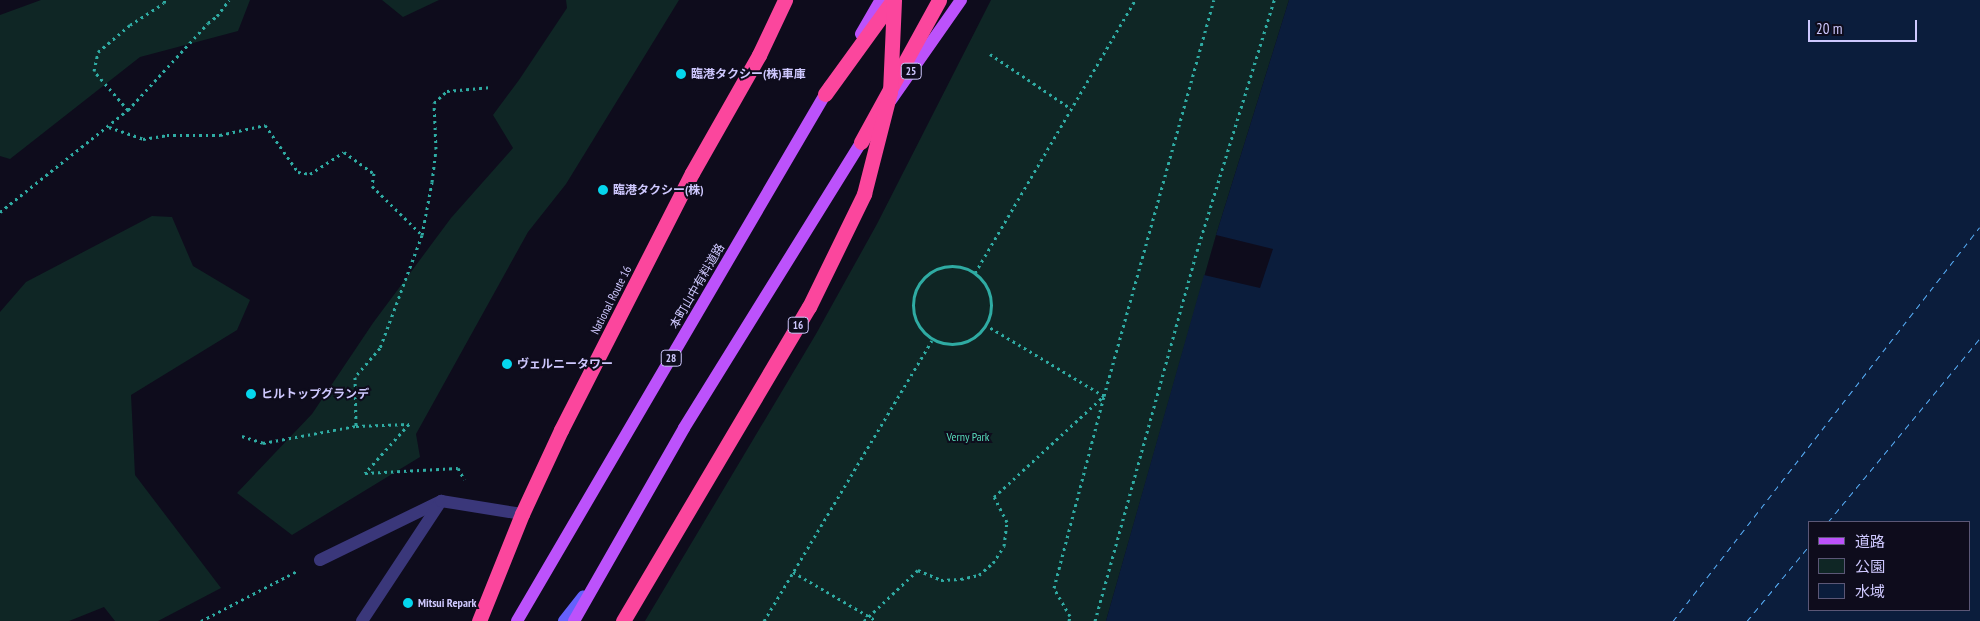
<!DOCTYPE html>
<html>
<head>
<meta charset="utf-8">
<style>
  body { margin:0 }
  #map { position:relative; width:1980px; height:621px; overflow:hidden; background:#0e0c1c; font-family:"PT Sans Narrow","Noto Sans JP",sans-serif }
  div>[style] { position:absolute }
  .green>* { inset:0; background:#0f2625 }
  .water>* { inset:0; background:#0b1d3c }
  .ferry>* { height:1px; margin-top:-0.5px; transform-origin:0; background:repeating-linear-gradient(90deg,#58b0fb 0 6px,transparent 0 11px) }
  .path>* { height:3px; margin-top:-1.5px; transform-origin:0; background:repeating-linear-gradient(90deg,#2faba3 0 2.5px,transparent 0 6.5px) }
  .path>.ring { margin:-1.5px; padding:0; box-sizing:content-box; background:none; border:3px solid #2faba3; border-radius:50% }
  .lane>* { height:12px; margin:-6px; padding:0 6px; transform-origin:6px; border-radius:6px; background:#3a377a }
  .street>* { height:12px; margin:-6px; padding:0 6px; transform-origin:6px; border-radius:6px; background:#3a377a }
  .secondary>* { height:12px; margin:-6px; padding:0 6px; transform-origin:6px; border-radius:6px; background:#6561fc }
  .primary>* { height:12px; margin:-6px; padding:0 6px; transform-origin:6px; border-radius:6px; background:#bc52fb }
  .highway>* { height:15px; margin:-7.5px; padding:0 7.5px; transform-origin:7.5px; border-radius:7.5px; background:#fb469d }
  .highway-bridge>* { height:15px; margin:-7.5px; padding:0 7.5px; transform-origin:7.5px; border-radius:7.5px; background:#fb469d }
  .dots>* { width:14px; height:14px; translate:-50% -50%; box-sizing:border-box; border:2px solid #0e0c1c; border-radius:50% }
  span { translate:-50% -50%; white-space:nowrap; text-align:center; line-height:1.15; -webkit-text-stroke:4px #0e0c1c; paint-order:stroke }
  .shield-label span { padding:1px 4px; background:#0e0c1c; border:1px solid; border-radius:4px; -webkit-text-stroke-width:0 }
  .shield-label { font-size:11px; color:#cec8fe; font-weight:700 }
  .poi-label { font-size:12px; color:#cec8fe; font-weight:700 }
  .left { translate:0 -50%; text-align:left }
  .street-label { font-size:12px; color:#cec8fe }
  .park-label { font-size:12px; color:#57dbba }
  .legend { position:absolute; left:1808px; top:521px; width:162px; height:90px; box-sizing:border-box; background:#0e0c1c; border:1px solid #5b5776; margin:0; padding:6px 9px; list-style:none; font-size:15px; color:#cec8fe }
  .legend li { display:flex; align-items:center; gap:10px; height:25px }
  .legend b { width:25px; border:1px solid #5b5776 }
  .scale { position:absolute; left:1808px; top:20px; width:109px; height:22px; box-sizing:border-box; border:2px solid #cec8fe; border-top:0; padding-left:6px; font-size:15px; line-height:18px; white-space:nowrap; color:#cec8fe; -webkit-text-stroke:4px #0e0c1c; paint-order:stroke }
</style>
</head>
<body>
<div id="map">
  <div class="green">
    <i style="clip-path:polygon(41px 0,250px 0,238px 31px,140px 57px,10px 159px,0 156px,0 15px)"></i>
    <i style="clip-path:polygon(382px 0,439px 0,403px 17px)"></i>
    <i style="clip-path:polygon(566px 0,679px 0,566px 184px,528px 232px,416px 434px,420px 457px,292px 535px,237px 493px,312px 414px,373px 323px,451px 218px,513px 148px,493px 115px,519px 80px,567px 8px)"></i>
    <i style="clip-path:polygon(991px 0,1289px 0,1216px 235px,1106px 621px,645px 621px,816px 334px,877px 224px)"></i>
    <i style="clip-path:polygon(152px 216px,172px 217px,193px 266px,250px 300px,237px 330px,131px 395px,135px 475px,221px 588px,158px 621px,115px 621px,104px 607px,69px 621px,0 621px,0 312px,26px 282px)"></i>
  </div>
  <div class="water">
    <i style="clip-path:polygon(evenodd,1289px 0,1980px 0,1980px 621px,1106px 621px,1204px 275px,1260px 288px,1273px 249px,1216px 235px,1289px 0,1809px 522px,1969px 522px,1969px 610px,1809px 610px,1809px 522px)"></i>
  </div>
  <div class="ferry">
    <i style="left:1828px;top:522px;width:239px;rotate:-50.4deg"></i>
    <i style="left:1673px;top:621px;width:499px;rotate:-52.1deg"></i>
    <i style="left:1747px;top:621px;width:97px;rotate:-50.4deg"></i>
  </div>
  <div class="path">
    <i style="left:990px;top:54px;width:97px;rotate:34deg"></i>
    <i style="left:128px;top:110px;width:52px;rotate:-131.1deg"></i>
    <i style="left:94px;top:71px;width:19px;rotate:-78deg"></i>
    <i style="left:98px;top:52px;width:42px;rotate:-40.2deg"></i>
    <i style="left:130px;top:25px;width:40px;rotate:-32.9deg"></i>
    <i style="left:164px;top:3px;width:3px;rotate:-72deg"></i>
    <i style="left:109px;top:127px;width:36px;rotate:19deg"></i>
    <i style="left:143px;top:139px;width:24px;rotate:-9deg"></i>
    <i style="left:167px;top:135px;width:53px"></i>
    <i style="left:220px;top:135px;width:46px;rotate:-12.5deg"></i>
    <i style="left:265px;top:125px;width:57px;rotate:54.9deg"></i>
    <i style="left:298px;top:172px;width:12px;rotate:9deg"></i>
    <i style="left:310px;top:174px;width:40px;rotate:-32.9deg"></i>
    <i style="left:344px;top:152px;width:37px;rotate:36deg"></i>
    <i style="left:374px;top:173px;width:13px;rotate:99deg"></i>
    <i style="left:372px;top:186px;width:70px;rotate:44.4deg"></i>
    <i style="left:422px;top:235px;width:121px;rotate:110.4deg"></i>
    <i style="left:380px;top:348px;width:38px;rotate:131deg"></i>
    <i style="left:355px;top:377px;width:49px;rotate:88.8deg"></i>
    <i style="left:356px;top:426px;width:53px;rotate:-2.2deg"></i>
    <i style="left:409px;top:424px;width:66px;rotate:131.9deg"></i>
    <i style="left:365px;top:473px;width:93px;rotate:-3.1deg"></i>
    <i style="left:458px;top:468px;width:13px;rotate:61deg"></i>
    <i style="left:0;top:212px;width:164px;rotate:-38.6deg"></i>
    <i style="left:128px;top:110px;width:118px;rotate:-47.4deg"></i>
    <i style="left:208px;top:23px;width:11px;rotate:-38deg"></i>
    <i style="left:217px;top:16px;width:20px;rotate:-53deg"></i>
    <i style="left:422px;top:235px;width:54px;rotate:-79.3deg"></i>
    <i style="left:432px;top:182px;width:33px;rotate:-83deg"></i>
    <i style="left:436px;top:149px;width:46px;rotate:-92.5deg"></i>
    <i style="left:434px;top:103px;width:18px;rotate:-43deg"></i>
    <i style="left:447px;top:91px;width:45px;rotate:-5.1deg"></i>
    <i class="ring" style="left:913px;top:266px;width:75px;height:75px"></i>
    <i style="left:975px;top:273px;width:316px;rotate:-59.6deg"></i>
    <i style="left:242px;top:436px;width:22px;rotate:18deg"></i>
    <i style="left:263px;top:443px;width:95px;rotate:-10.4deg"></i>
    <i style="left:793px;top:572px;width:97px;rotate:30.3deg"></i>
    <i style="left:201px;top:621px;width:110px;rotate:-27.5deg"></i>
    <i style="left:764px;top:621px;width:327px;rotate:-59.1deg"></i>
    <i style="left:864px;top:621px;width:74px;rotate:-43.4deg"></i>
    <i style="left:918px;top:570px;width:25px;rotate:23deg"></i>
    <i style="left:941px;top:580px;width:20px;rotate:-3deg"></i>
    <i style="left:961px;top:579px;width:18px;rotate:-13deg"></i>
    <i style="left:979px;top:575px;width:18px;rotate:-41deg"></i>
    <i style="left:993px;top:563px;width:20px;rotate:-57deg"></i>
    <i style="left:1004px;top:546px;width:24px;rotate:-83deg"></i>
    <i style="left:1007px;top:522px;width:28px;rotate:-117deg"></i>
    <i style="left:994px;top:497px;width:149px;rotate:-42.6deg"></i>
    <i style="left:1104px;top:396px;width:138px;rotate:-149deg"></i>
    <i style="left:1069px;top:621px;width:5px;rotate:-79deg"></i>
    <i style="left:1070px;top:616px;width:32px;rotate:-120deg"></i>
    <i style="left:1054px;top:588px;width:198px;rotate:-75.4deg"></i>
    <i style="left:1104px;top:396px;width:411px;rotate:-74.5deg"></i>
    <i style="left:1095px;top:621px;width:384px;rotate:-74.6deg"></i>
    <i style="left:1197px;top:251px;width:263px;rotate:-72.9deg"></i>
  </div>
  <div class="lane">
    <i style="left:320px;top:560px;width:135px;rotate:-26deg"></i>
  </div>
  <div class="street">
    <i style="left:362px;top:621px;width:144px;rotate:-56.6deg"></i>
    <i style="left:441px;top:501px;width:82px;rotate:9.1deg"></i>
  </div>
  <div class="secondary">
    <i style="left:564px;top:621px;width:31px;rotate:-52deg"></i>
  </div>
  <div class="primary">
    <i style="left:861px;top:34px;width:39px;rotate:-60deg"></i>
    <i style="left:891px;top:100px;width:122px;rotate:-55deg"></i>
    <i style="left:517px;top:621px;width:620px;rotate:-59.67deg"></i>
    <i style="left:574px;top:621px;width:222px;rotate:-60.3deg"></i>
    <i style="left:684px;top:428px;width:345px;rotate:-58.2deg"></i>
  </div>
  <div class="highway">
    <i style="left:825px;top:94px;width:116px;rotate:-54.1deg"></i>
    <i style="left:861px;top:142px;width:162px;rotate:-61.2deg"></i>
    <i style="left:479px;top:621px;width:115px;rotate:-68.1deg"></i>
    <i style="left:522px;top:514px;width:93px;rotate:-65.1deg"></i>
    <i style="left:561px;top:430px;width:288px;rotate:-63deg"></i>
    <i style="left:692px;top:173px;width:136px;rotate:-60.4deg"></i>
    <i style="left:759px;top:55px;width:61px;rotate:-64.7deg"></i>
  </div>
  <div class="highway-bridge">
    <i style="left:623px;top:621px;width:365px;rotate:-59.4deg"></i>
    <i style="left:809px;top:307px;width:126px;rotate:-64deg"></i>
    <i style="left:864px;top:194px;width:105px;rotate:-75.7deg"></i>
    <i style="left:890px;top:92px;width:92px;rotate:-87.5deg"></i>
  </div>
  <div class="dots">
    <i style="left:681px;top:74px;background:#05d6ed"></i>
    <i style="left:603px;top:190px;background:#05d6ed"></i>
    <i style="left:507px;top:364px;background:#05d6ed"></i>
    <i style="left:251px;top:394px;background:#05d6ed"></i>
    <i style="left:408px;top:603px;background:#05d6ed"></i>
  </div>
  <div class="shield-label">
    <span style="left:911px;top:71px">25</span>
    <span style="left:798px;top:325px">16</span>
    <span style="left:671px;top:358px">28</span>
  </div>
  <div class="poi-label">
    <span class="left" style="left:691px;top:74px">臨港タクシー(株)車庫</span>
    <span class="left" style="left:613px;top:190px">臨港タクシー(株)</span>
    <span class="left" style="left:517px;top:364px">ヴェルニータワー</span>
    <span class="left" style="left:261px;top:394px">ヒルトップグランデ</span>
    <span class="left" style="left:418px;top:603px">Mitsui Repark</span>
  </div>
  <div class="street-label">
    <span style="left:697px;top:286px;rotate:-60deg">本町山中有料道路</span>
    <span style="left:611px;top:300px;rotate:-63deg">National Route 16</span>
  </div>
  <div class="park-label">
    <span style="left:968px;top:437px">Verny Park</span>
  </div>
  <ul class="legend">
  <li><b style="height:6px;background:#bc52fb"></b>道路</li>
  <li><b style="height:14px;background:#0f2625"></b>公園</li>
  <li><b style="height:14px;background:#0b1d3c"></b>水域</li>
  </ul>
  <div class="scale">20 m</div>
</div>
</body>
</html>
